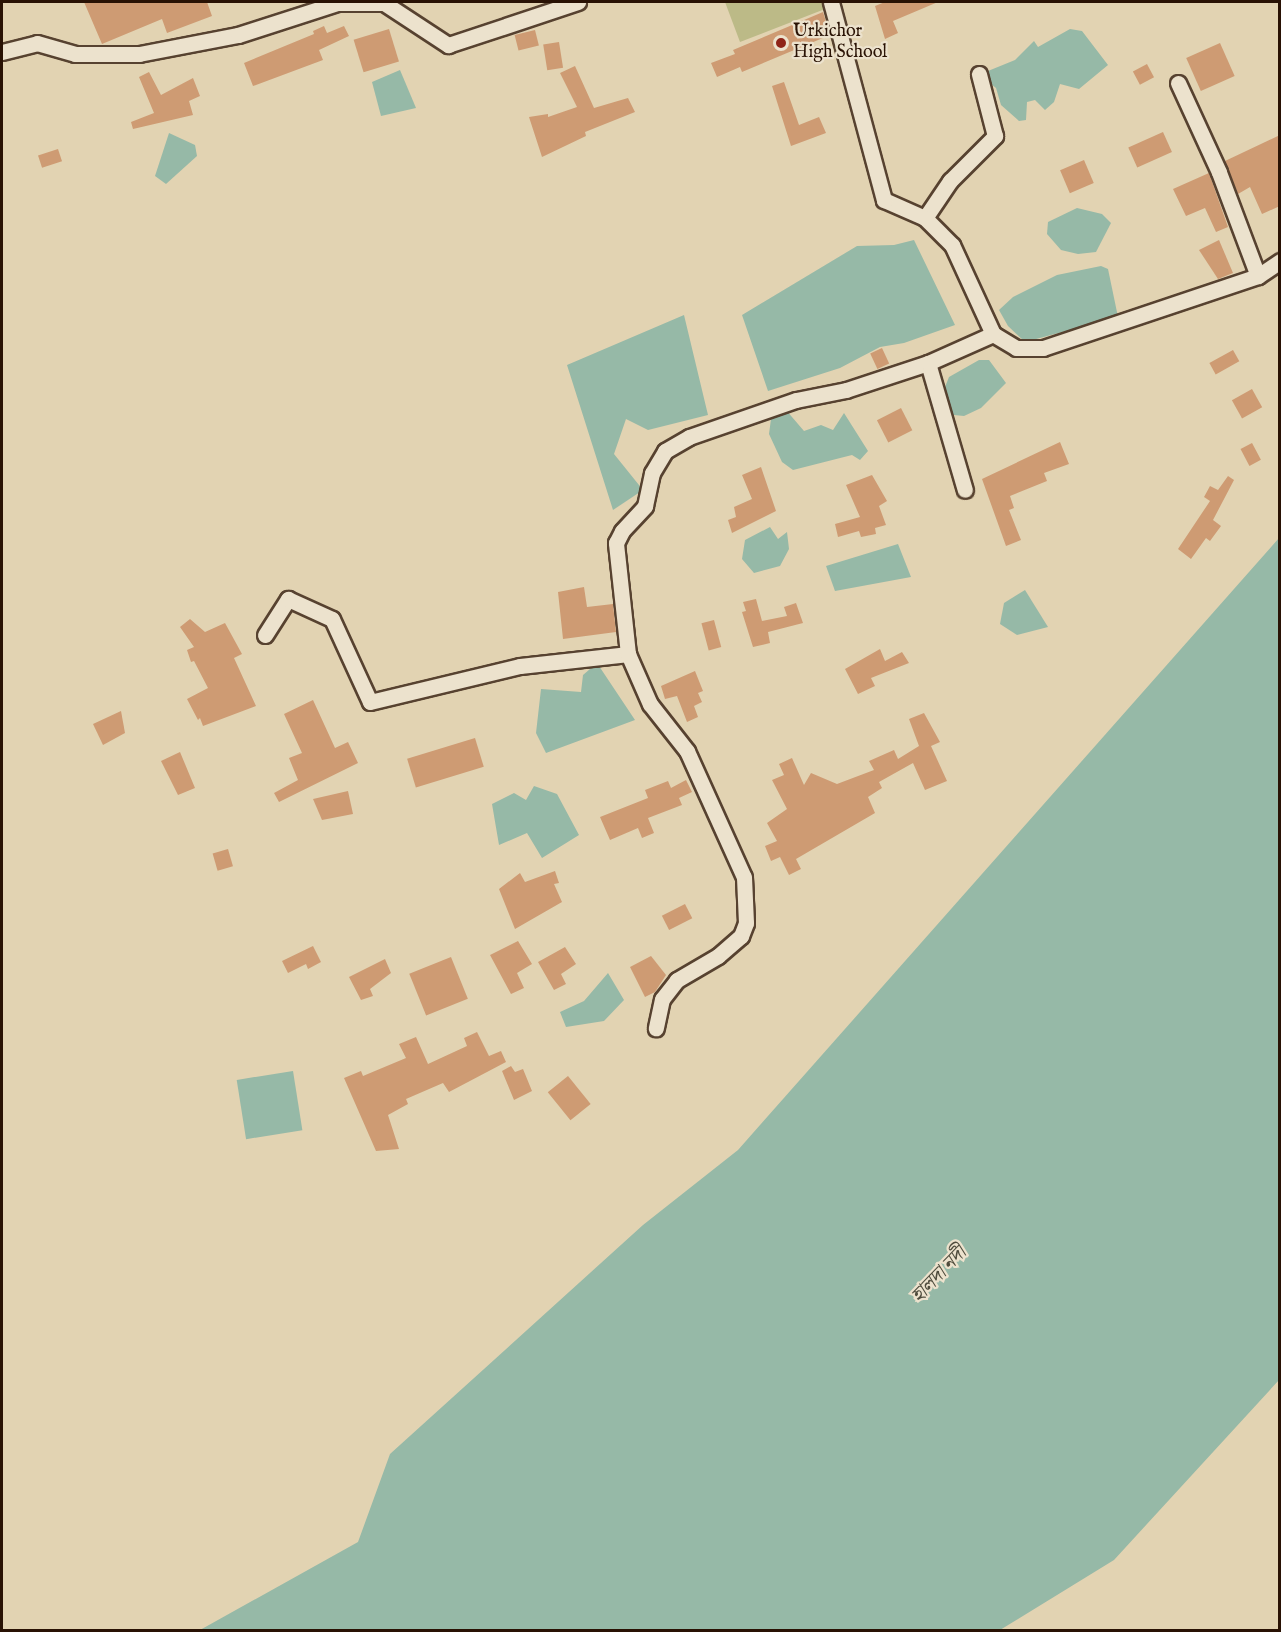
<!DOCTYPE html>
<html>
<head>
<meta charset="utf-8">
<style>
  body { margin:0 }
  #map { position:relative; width:1281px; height:1632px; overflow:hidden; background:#e2d3b2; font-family:"IM FELL English","Noto Serif Bengali",serif }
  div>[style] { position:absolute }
  .green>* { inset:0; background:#bcba87 }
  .water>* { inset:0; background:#96b9a7; transform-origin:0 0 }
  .building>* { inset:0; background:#ce9b73; transform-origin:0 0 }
  .roads { filter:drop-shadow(2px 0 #574230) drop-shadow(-2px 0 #574230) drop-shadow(0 2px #574230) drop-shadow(0 -2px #574230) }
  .minor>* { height:15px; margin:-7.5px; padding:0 7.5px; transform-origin:7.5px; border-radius:7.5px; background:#ece2cd }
  .dots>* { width:16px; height:16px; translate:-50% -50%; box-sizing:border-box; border:3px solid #ece2cd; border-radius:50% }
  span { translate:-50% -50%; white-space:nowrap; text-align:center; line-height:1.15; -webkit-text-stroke:4.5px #ece2cd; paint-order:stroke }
  .poi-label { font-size:18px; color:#291204 }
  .left { translate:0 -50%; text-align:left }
  .water-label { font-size:20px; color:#4f4c3d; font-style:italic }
  .frame { position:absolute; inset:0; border:3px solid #291204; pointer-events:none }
</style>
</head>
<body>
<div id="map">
  <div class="green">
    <i style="clip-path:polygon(725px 2px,823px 2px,825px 9px,740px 42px)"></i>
  </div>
  <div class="water">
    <i style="clip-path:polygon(1070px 29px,1082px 31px,1108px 65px,1079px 89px,1060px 84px,1054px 102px,1045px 110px,1035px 100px,1027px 102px,1026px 120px,1019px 121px,1001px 105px,996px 88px,986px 80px,988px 71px,1015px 60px,1034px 41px,1038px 47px)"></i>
    <i style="clip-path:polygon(400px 70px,416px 108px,381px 116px,372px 82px)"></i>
    <i style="clip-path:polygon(169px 133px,195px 145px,197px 156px,166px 184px,155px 176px)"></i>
    <i style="clip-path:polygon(1077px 208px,1102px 214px,1111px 223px,1096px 252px,1078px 254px,1061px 250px,1047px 234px,1048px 222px)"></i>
    <i style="clip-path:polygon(914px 240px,955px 325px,904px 343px,880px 347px,840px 368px,768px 391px,742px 315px,857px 246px,894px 245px)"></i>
    <i style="clip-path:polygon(1101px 266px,1108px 269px,1118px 317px,1025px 342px,1008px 326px,999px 310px,1013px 297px,1057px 275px)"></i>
    <i style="clip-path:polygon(684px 315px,708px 415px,648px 430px,626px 419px,614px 454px,643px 490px,613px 510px,567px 365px)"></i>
    <i style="clip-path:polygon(979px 360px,989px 360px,1006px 383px,981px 408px,964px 416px,954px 415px,943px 404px,948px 396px,945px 387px,949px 377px)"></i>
    <i style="clip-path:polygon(786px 410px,804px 431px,821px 425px,833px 430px,844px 413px,868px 451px,860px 460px,852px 455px,793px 470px,782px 462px,769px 434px,771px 419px)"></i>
    <i style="clip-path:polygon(770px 527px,778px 539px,787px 532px,789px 549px,780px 566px,754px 573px,742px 559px,745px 540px)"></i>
    <i style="clip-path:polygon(1279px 538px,1279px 1380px,1114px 1560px,1000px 1630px,200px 1630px,358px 1542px,390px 1454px,643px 1225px,738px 1150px)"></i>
    <i style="clip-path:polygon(898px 544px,911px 577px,835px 591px,826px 566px)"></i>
    <i style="clip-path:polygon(1025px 590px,1048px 627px,1017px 635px,1000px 624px,1004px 603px)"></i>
    <i style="clip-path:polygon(597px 663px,635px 720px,546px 753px,536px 733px,541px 689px,581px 692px,583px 675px)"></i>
    <i style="clip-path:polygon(534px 786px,557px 794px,579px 835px,542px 858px,527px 833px,499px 845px,492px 804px,514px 793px,526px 800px)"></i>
    <i style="clip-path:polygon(608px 973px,624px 1000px,604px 1021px,566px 1027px,560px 1012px,584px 1001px)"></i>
    <i style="left:293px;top:1071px;width:60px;height:57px;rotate:81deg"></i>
  </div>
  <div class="building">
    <i style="clip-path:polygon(84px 2px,207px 2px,212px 16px,167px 33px,162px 19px,102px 44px)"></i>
    <i style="clip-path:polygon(885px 2px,938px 2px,893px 21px,898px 33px,885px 39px,875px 6px)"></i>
    <i style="clip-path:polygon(823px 12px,830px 35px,742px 72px,740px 67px,717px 77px,711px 63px,735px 54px,733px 50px)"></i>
    <i style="clip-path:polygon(324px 26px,327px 33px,344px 26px,349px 36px,319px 50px,323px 60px,253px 86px,244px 63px,314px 34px,313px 31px)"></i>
    <i style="left:389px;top:29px;width:34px;height:37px;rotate:73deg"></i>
    <i style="left:535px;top:30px;width:16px;height:21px;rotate:76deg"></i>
    <i style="left:559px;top:42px;width:26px;height:16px;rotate:81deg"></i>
    <i style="left:1220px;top:43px;width:36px;height:37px;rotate:66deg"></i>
    <i style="left:1147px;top:64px;width:15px;height:16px;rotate:62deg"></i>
    <i style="clip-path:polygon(575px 66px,594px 108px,628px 98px,635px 112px,585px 132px,586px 136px,542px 157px,529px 117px,548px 114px,548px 117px,577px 107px,560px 73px)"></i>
    <i style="clip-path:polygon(149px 72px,161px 95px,193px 78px,200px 96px,189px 101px,193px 115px,133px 129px,131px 122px,154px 113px,139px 77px)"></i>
    <i style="clip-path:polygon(784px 82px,799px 125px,819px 117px,826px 133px,791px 146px,772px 86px)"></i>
    <i style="left:1163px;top:132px;width:22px;height:38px;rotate:66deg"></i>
    <i style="clip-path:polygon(1280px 135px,1280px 206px,1262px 214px,1250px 187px,1238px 194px,1225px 161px)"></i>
    <i style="left:58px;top:149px;width:13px;height:21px;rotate:72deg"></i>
    <i style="left:1084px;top:160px;width:25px;height:26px;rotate:67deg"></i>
    <i style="clip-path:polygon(1209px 173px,1228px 227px,1216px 232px,1205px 208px,1186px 216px,1173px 189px)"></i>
    <i style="clip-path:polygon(1219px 240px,1233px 273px,1218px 279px,1199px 250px)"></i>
    <i style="left:882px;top:348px;width:17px;height:13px;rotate:65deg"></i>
    <i style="left:1233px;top:350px;width:13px;height:27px;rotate:61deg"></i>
    <i style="left:1252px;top:389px;width:21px;height:23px;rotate:61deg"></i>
    <i style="left:901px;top:408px;width:25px;height:27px;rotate:63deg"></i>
    <i style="clip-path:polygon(1060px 442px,1069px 464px,1044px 473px,1047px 481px,1010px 496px,1014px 508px,1009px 510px,1021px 540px,1006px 546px,982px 479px)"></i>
    <i style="left:1252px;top:443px;width:19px;height:13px;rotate:62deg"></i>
    <i style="clip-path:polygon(761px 467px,776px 511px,732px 533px,728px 520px,736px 517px,734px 507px,752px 499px,742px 475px)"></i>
    <i style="clip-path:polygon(872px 475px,887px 501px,879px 506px,886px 525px,875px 528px,876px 534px,861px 537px,859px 531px,838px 537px,835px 524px,860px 517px,846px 485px)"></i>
    <i style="clip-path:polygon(1228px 476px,1234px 480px,1213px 520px,1221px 526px,1210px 541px,1206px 538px,1191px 559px,1178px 549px,1210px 501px,1204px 497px,1210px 486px,1218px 490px)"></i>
    <i style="clip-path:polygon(584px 587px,587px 607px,613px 604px,616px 632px,563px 639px,558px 592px)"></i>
    <i style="clip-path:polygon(756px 599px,762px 621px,787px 616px,784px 607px,796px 603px,803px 623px,768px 632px,770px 643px,753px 647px,742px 612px,746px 611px,743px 602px)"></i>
    <i style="clip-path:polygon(190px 619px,205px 632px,225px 623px,242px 654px,234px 658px,256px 706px,203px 726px,200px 718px,198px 720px,187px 699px,208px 688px,194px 661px,191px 662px,187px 650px,194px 647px,180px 627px)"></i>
    <i style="left:714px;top:620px;width:28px;height:13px;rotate:75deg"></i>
    <i style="clip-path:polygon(880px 649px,885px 661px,902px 652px,909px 663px,871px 678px,875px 686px,858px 694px,845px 669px)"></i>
    <i style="clip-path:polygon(695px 671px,703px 691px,698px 693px,702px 702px,694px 706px,698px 717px,687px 722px,677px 696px,665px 699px,661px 686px)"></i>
    <i style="clip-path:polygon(313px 700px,335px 748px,348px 742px,358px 763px,279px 802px,274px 793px,298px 780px,289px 758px,302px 753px,284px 714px)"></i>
    <i style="clip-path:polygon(121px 711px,125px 733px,103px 745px,93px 724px)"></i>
    <i style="clip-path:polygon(924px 713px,940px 742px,931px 746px,947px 781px,925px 790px,913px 763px,879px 782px,882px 788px,868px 797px,875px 813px,796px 859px,801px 869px,789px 875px,780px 857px,771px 861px,765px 846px,777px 841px,767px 823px,787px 809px,772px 780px,784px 775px,779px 764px,792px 758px,804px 785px,811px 773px,837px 784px,874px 770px,869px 761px,894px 750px,898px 759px,919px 746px,909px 719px)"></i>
    <i style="left:475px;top:738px;width:30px;height:71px;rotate:73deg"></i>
    <i style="clip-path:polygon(180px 752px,195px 788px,178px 795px,161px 761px)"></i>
    <i style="clip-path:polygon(686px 780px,692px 792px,679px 798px,682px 805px,648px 818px,654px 833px,642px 838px,638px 828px,610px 840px,600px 817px,648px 798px,645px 790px,668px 781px,671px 788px)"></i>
    <i style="clip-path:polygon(348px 791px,353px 814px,322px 820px,313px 799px)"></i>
    <i style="left:228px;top:849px;width:18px;height:16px;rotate:74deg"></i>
    <i style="clip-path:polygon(555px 871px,559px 883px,554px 884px,562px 902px,515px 929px,499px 889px,520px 873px,525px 882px)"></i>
    <i style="left:685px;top:904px;width:16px;height:26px;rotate:63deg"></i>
    <i style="clip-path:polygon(518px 941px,532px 964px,517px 973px,524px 988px,511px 994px,490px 955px)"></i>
    <i style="clip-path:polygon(313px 946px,321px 962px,308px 969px,306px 964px,288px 973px,282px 961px)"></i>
    <i style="clip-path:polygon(565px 947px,576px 964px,561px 974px,566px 984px,554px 990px,538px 962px)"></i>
    <i style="clip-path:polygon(651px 956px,666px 975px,655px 992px,645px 997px,630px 967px)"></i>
    <i style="left:451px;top:957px;width:45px;height:45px;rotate:68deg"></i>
    <i style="clip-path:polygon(385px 959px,391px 973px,370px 989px,373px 996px,361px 1000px,349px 977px)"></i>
    <i style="clip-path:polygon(477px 1032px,489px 1056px,501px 1051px,506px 1062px,449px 1092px,443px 1083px,406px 1099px,408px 1104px,388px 1115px,399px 1149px,376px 1151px,344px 1078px,361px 1071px,363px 1076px,406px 1058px,399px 1044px,416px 1037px,428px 1064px,467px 1046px,464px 1038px)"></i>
    <i style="clip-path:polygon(511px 1066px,515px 1072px,523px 1069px,532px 1091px,514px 1100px,502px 1071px)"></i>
    <i style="left:568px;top:1076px;width:36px;height:26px;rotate:51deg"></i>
  </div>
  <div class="roads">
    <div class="minor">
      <i style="left:2px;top:52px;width:36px;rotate:-14deg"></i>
      <i style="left:37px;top:43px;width:40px;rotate:16deg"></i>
      <i style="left:75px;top:54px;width:64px"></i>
      <i style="left:139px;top:54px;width:101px;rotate:-10.9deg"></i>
      <i style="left:238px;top:35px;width:104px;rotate:-17.9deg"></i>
      <i style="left:337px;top:3px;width:47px"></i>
      <i style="left:384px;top:3px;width:77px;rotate:33.3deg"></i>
      <i style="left:448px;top:45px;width:137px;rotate:-18.3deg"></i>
      <i style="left:925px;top:218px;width:45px;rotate:-56deg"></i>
      <i style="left:950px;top:181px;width:64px;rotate:-45deg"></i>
      <i style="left:995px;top:136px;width:64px;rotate:-104.5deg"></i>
      <i style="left:1258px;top:276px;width:27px;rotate:-34deg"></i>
      <i style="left:993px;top:334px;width:27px;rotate:31deg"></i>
      <i style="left:1016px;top:348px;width:27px"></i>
      <i style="left:1043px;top:348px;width:227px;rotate:-18.5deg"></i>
      <i style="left:1258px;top:276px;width:111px;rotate:-110.6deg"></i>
      <i style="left:1219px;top:172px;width:98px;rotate:-114.7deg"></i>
      <i style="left:928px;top:363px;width:132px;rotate:73.8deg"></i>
      <i style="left:265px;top:635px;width:43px;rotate:-57.4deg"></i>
      <i style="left:288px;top:599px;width:48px;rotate:24.4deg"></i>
      <i style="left:332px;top:619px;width:91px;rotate:65.4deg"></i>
      <i style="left:370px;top:702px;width:154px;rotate:-13.5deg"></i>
      <i style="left:520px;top:666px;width:109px;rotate:-6.3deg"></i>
      <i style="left:628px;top:654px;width:112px;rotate:-96.2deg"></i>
      <i style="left:616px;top:543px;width:13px;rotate:-63deg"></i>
      <i style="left:622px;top:531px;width:34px;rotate:-47deg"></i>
      <i style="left:645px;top:506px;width:34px;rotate:-78deg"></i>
      <i style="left:652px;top:473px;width:26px;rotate:-59deg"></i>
      <i style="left:665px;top:451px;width:28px;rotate:-30deg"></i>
      <i style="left:689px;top:437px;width:113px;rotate:-19.1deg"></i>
      <i style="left:796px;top:400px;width:51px;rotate:-11.3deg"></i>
      <i style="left:846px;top:390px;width:86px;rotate:-18.2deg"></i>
      <i style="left:928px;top:363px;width:71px;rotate:-24deg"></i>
      <i style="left:993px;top:334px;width:98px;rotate:-114.7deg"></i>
      <i style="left:952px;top:245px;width:38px;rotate:-135deg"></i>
      <i style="left:925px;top:218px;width:45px;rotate:-156.3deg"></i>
      <i style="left:884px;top:200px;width:205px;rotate:-105deg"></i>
      <i style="left:628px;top:654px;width:55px;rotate:66.3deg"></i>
      <i style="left:650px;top:704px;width:60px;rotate:51.8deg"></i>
      <i style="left:687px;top:751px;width:138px;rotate:65.7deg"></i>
      <i style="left:744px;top:877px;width:46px;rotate:87.5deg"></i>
      <i style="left:746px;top:923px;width:14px;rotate:111deg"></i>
      <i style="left:741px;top:936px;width:30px;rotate:139deg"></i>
      <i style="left:718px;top:956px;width:48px;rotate:149.7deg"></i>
      <i style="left:677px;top:980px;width:24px;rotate:128deg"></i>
      <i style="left:662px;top:999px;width:30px;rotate:102deg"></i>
    </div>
  </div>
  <div class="dots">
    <i style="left:781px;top:43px;background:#8f2418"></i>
  </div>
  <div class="poi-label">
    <span class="left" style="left:793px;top:43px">Urkichor<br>High School</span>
  </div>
  <div class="water-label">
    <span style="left:939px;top:1275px;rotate:-46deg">হালদা নদী</span>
  </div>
  <div class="frame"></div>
</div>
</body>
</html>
